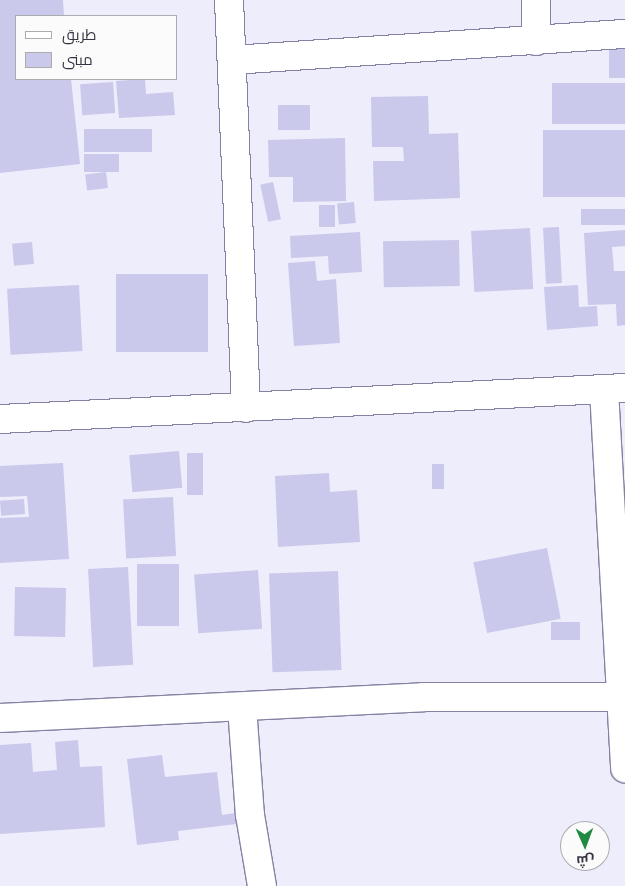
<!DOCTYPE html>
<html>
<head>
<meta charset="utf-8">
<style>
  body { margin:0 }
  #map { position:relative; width:625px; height:886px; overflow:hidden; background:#ededfb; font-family:Bitter,Cairo,serif }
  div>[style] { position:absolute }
  .building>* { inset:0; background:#cac8eb; transform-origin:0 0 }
  .roads { filter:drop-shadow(1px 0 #8482a2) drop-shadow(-1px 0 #8482a2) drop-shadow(0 1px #8482a2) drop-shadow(0 -1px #8482a2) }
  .minor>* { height:28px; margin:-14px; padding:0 14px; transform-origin:14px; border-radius:14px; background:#fff }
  span { translate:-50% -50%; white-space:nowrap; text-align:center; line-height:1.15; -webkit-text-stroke:5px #fbfbfb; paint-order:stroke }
  .legend { position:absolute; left:15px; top:15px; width:162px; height:65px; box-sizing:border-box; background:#fbfbfb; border:1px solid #acabb1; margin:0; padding:6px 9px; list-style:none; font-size:15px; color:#353442 }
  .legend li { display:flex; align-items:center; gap:10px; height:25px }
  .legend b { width:25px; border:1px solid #acabb1 }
  .north { position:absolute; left:560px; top:821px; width:50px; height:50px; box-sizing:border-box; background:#fbfbfb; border:1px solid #acabb1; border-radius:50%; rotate:178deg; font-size:14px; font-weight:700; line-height:20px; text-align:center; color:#353442 }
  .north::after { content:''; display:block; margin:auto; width:18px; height:22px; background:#1f8a41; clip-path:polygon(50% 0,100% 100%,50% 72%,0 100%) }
</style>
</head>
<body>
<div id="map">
  <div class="building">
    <i style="clip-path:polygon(0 0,63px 0,64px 16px,16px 16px,16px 79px,71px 79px,80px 164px,0 173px)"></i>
    <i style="left:625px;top:49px;width:29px;height:16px;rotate:90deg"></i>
    <i style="clip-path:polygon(145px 79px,146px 94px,173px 92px,175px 115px,119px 118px,116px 81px)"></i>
    <i style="left:113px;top:82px;width:31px;height:33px;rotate:86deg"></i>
    <i style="left:625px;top:83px;width:41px;height:73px;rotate:90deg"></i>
    <i style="clip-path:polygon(428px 96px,429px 134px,458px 133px,460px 198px,374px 201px,373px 161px,404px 161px,403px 147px,372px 147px,371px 97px)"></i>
    <i style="left:310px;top:105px;width:25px;height:32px;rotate:90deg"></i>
    <i style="left:84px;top:129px;width:68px;height:23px"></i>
    <i style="left:625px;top:130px;width:67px;height:82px;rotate:90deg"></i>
    <i style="clip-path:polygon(345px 138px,346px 201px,293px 202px,293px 177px,269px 177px,268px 140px)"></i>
    <i style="left:84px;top:154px;width:35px;height:18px"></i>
    <i style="left:106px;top:172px;width:16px;height:21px;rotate:83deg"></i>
    <i style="left:273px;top:182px;width:38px;height:13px;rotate:78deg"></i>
    <i style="left:354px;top:202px;width:21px;height:17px;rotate:85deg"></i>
    <i style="left:319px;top:205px;width:16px;height:22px"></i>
    <i style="left:625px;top:209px;width:16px;height:44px;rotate:90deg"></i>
    <i style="left:559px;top:227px;width:56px;height:16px;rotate:87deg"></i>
    <i style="left:530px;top:228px;width:61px;height:59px;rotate:87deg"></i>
    <i style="clip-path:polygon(625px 230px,625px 246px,612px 247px,614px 271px,625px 271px,625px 325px,617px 326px,616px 304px,588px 305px,584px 233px)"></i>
    <i style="clip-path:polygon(360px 232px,362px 272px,329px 274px,328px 256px,291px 258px,290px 236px)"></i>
    <i style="left:459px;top:240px;width:46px;height:76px;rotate:89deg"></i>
    <i style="left:32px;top:242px;width:22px;height:20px;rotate:85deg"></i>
    <i style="clip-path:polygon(315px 261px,317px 281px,336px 279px,340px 343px,294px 346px,288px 263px)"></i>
    <i style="left:208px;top:274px;width:78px;height:92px;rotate:90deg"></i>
    <i style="left:79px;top:285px;width:66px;height:72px;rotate:87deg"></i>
    <i style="clip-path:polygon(578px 285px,579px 307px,597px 306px,598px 326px,547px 330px,544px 287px)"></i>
    <i style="left:179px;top:451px;width:37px;height:50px;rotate:85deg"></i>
    <i style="left:187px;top:453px;width:16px;height:42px"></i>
    <i style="clip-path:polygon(63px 463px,69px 559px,0 563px,0 518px,29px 517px,27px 496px,0 497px,0 466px)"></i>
    <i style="left:432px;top:464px;width:12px;height:25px"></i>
    <i style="clip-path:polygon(329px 473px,330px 492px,357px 490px,360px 542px,278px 547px,275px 476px)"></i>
    <i style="left:173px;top:497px;width:59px;height:50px;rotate:87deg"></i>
    <i style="left:24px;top:499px;width:15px;height:24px;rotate:86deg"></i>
    <i style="left:547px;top:548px;width:72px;height:75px;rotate:79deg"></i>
    <i style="left:137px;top:564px;width:42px;height:62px"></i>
    <i style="left:128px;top:567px;width:98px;height:40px;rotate:87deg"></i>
    <i style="left:258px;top:570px;width:59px;height:64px;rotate:86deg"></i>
    <i style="left:338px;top:571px;width:99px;height:69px;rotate:88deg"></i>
    <i style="left:15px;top:587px;width:51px;height:49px;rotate:1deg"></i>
    <i style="left:580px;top:622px;width:18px;height:29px;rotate:90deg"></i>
    <i style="clip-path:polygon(78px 740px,80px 767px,102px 766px,105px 827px,0 834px,0 745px,31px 743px,33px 772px,57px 770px,55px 742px)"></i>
    <i style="clip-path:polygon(162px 755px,165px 777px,217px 772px,222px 815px,243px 812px,245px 823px,178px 831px,179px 840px,137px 845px,127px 759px)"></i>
  </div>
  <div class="roads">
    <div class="minor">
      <i style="left:229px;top:0;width:408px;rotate:87.6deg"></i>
      <i style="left:536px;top:0;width:41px;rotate:90deg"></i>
      <i style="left:232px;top:60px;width:394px;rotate:-3.8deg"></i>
      <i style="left:604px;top:390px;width:379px;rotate:86.8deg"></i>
      <i style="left:0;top:419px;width:626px;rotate:-2.84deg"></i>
      <i style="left:242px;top:707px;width:108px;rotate:85.8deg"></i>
      <i style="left:250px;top:815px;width:72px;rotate:80.4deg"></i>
      <i style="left:0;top:718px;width:424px;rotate:-2.8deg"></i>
      <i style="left:423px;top:697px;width:198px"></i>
    </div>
  </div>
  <ul class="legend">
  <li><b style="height:6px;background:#fff"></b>طريق</li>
  <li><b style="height:14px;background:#cac8eb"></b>مبنى</li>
  </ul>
  <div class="north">ش</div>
</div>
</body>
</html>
